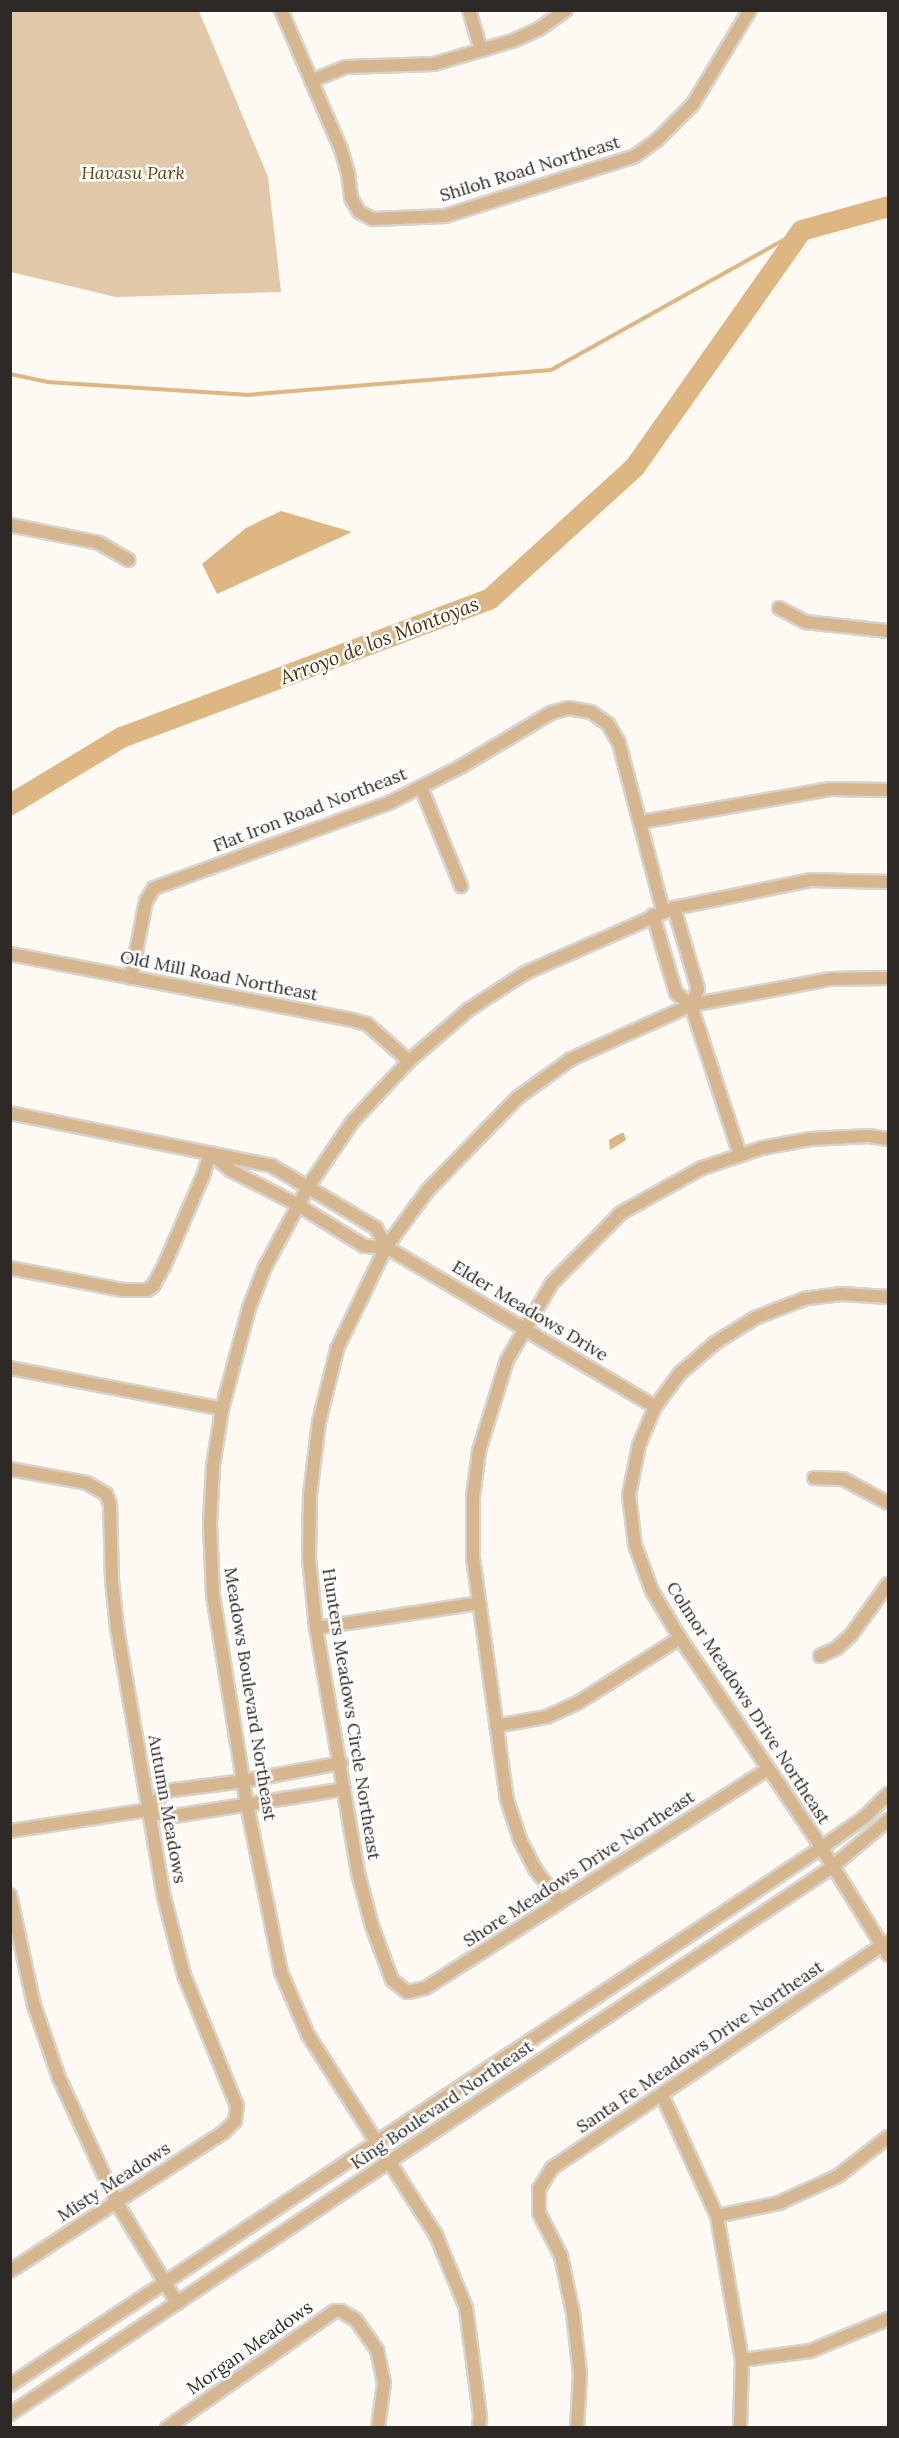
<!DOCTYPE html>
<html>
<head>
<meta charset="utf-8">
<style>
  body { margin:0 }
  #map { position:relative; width:899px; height:2438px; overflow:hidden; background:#fef9f2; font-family:Lora,serif }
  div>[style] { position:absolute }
  .green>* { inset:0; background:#e1c8a9 }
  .water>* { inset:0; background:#deb681 }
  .stream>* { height:4px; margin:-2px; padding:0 2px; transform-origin:2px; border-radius:2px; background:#deb681 }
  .river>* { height:21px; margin:-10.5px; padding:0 10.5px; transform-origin:10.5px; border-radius:10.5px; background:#deb681 }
  .roads { filter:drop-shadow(2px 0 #d8d4cd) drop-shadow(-2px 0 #d8d4cd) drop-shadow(0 2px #d8d4cd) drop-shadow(0 -2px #d8d4cd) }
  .minor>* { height:12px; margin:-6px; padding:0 6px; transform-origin:6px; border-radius:6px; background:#d6b68e }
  span { translate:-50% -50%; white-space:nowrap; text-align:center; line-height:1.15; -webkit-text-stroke:5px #fff; paint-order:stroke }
  .street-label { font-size:18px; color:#2c2926 }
  .park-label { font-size:18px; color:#6c4500; font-style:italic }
  .water-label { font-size:20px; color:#4e3207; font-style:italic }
  .frame { position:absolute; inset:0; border:12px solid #2c2926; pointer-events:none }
</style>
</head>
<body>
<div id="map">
  <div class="green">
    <i style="clip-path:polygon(11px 10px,199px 11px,268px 177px,281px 292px,116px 297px,11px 272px)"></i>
  </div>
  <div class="water">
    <i style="clip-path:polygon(281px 511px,352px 532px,217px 594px,202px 564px,246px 528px)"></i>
    <i style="clip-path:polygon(621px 1133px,624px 1133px,626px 1140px,610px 1150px,609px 1140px)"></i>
  </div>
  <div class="stream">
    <i style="left:10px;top:374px;width:38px;rotate:12deg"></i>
    <i style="left:47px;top:382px;width:199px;rotate:3.7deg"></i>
    <i style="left:246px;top:395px;width:306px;rotate:-4.7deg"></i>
    <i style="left:551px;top:370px;width:287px;rotate:-29.2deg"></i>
  </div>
  <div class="river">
    <i style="left:10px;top:804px;width:130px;rotate:-31.1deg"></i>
    <i style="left:121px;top:737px;width:394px;rotate:-20.6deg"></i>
    <i style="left:490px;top:598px;width:195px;rotate:-42.3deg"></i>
    <i style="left:634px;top:467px;width:290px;rotate:-54.8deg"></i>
    <i style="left:801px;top:230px;width:90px;rotate:-15.4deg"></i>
  </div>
  <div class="roads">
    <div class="minor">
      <i style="left:281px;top:10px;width:151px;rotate:66.7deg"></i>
      <i style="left:341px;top:149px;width:25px;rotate:74deg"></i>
      <i style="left:348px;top:173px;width:25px;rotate:83deg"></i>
      <i style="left:351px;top:198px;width:16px;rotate:60deg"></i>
      <i style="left:359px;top:212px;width:16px;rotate:27deg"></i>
      <i style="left:373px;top:219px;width:72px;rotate:-2.4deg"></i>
      <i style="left:445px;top:216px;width:199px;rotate:-17.5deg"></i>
      <i style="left:635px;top:156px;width:27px;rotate:-36deg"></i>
      <i style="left:657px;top:140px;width:51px;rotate:-45deg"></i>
      <i style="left:693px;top:104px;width:110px;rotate:-58.8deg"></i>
      <i style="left:469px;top:10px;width:42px;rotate:73.3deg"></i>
      <i style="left:311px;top:81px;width:38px;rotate:-22deg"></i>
      <i style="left:346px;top:67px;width:88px;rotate:-2deg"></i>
      <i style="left:434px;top:64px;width:84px;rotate:-16.5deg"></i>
      <i style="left:515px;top:40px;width:26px;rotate:-25deg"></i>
      <i style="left:539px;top:29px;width:33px;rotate:-35deg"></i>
      <i style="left:10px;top:525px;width:91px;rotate:11.4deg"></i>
      <i style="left:99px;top:543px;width:34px;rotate:30deg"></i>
      <i style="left:779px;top:608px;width:30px;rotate:28deg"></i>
      <i style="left:805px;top:622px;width:83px;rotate:6.2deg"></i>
      <i style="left:421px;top:787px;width:107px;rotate:68deg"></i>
      <i style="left:641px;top:822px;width:192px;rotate:-9.9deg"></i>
      <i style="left:830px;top:789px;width:58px;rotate:1deg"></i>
      <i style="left:674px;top:908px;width:84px;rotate:73.5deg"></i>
      <i style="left:698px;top:989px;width:17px;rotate:114deg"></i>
      <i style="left:653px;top:915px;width:81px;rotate:73.6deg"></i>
      <i style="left:676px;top:993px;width:19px;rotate:39deg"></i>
      <i style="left:691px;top:1005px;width:158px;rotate:71.9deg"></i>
      <i style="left:10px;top:954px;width:345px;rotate:10.9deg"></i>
      <i style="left:349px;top:1019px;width:19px;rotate:16deg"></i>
      <i style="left:367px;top:1024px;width:56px;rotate:41.4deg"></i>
      <i style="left:131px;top:978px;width:78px;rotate:-79deg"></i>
      <i style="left:146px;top:901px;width:15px;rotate:-58deg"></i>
      <i style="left:154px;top:888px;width:252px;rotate:-19.9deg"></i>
      <i style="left:391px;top:802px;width:80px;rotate:-26.9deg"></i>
      <i style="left:462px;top:766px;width:104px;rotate:-30.8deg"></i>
      <i style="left:551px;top:713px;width:18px;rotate:-16deg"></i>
      <i style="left:568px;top:708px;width:23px;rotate:10deg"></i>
      <i style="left:591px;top:712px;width:21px;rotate:35deg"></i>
      <i style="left:608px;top:724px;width:22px;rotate:60deg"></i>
      <i style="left:619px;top:743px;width:174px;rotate:75.3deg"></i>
      <i style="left:10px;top:1113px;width:267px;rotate:11.4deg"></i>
      <i style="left:272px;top:1166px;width:121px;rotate:30.8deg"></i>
      <i style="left:376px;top:1228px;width:21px;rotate:62deg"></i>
      <i style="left:210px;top:1153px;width:26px;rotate:40deg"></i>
      <i style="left:230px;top:1170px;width:76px;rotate:27.2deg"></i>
      <i style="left:298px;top:1205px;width:78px;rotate:31.8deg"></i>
      <i style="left:364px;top:1246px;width:22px;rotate:3deg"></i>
      <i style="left:386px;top:1247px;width:313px;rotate:30.7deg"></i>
      <i style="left:10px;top:1268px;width:114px;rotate:11.1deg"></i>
      <i style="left:122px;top:1290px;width:25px"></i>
      <i style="left:147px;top:1290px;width:7px;rotate:-34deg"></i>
      <i style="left:153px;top:1286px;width:23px;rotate:-61deg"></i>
      <i style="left:164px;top:1266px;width:98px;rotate:-66.6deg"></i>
      <i style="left:203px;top:1176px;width:24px;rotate:-73deg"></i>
      <i style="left:888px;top:1297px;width:46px;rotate:-176.3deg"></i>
      <i style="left:842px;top:1294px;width:38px;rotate:173deg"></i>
      <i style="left:804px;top:1299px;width:53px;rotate:158.8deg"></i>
      <i style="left:755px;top:1318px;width:47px;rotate:148deg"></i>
      <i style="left:715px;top:1343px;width:46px;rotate:139.4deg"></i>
      <i style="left:680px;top:1373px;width:42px;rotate:126.3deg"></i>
      <i style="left:655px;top:1407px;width:41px;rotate:112.8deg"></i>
      <i style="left:639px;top:1445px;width:51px;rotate:101.3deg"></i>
      <i style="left:629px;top:1495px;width:50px;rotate:83.2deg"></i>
      <i style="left:635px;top:1545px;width:49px;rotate:69.7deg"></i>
      <i style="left:652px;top:1591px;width:55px;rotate:59.2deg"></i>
      <i style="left:680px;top:1638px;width:239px;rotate:55.9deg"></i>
      <i style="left:814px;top:1836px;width:140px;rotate:58.1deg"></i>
      <i style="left:10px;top:1368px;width:216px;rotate:10.9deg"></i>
      <i style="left:10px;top:1469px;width:78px;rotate:10.3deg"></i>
      <i style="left:87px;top:1483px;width:22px;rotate:30deg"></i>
      <i style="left:106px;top:1494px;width:11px;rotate:68deg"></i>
      <i style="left:110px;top:1504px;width:76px;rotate:88.5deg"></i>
      <i style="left:112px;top:1580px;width:48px;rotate:84.1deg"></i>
      <i style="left:117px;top:1628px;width:273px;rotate:80.1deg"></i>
      <i style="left:164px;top:1897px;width:81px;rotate:75.6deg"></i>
      <i style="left:184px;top:1975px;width:141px;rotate:68deg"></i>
      <i style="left:237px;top:2106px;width:15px;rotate:98deg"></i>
      <i style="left:235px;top:2121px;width:16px;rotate:135deg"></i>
      <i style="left:224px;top:2132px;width:255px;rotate:147deg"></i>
      <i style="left:814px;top:1478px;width:29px;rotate:2deg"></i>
      <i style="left:843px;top:1479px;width:51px;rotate:28.1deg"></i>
      <i style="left:316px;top:1628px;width:165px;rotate:-8.7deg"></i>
      <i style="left:820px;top:1656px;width:19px;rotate:-25deg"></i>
      <i style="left:837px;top:1648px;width:19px;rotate:-43deg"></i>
      <i style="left:851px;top:1635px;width:63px;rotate:-54deg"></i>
      <i style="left:496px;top:1726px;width:51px;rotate:-10.2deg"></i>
      <i style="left:546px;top:1717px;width:36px;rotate:-24deg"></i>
      <i style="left:579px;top:1702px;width:120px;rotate:-32.4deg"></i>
      <i style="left:768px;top:1769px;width:407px;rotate:147.4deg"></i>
      <i style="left:425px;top:1988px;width:18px;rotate:167deg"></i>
      <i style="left:407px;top:1992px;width:19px;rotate:-141deg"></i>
      <i style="left:392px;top:1980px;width:58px;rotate:-110.3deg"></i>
      <i style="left:372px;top:1926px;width:55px;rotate:-104.8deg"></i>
      <i style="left:358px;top:1873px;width:249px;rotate:-99.7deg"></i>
      <i style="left:316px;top:1628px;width:70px;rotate:-95.7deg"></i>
      <i style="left:309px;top:1558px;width:63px;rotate:-89.1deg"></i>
      <i style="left:310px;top:1495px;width:74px;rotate:-83deg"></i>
      <i style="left:319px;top:1422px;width:75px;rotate:-76.1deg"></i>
      <i style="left:337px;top:1349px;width:113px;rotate:-64.3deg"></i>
      <i style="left:386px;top:1247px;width:71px;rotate:-53.6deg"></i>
      <i style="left:428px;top:1190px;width:128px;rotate:-45.9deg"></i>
      <i style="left:517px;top:1098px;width:67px;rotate:-35.8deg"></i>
      <i style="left:571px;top:1059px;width:132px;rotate:-24.2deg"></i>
      <i style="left:691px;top:1005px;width:141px;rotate:-10.6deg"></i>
      <i style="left:830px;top:979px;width:58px;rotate:-1deg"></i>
      <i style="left:148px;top:1810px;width:25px;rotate:-48deg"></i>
      <i style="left:165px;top:1791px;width:80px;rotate:-7.2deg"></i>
      <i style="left:244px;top:1781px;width:99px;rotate:-10.5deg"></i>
      <i style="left:10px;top:1831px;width:140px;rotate:-8.7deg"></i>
      <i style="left:148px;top:1810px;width:21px;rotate:19deg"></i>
      <i style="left:168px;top:1817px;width:178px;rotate:-9deg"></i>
      <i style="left:10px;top:1895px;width:113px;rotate:77.7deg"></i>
      <i style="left:34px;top:2005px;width:77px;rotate:71.1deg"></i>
      <i style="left:59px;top:2078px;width:138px;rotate:65.1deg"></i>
      <i style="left:117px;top:2203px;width:117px;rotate:59deg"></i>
      <i style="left:560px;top:1902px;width:41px;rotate:-127.1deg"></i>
      <i style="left:535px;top:1869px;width:34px;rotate:-117deg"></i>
      <i style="left:520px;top:1839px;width:41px;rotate:-108.4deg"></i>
      <i style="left:507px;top:1800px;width:245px;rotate:-98deg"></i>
      <i style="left:473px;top:1557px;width:60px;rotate:-90deg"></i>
      <i style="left:473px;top:1497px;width:46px;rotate:-82.6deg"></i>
      <i style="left:479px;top:1451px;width:95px;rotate:-72.9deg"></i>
      <i style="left:507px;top:1360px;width:89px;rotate:-59.7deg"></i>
      <i style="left:552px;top:1283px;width:98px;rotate:-45.4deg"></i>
      <i style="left:621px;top:1213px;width:93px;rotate:-29.1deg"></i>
      <i style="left:702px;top:1168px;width:63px;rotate:-18.4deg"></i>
      <i style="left:762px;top:1148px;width:49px;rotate:-10.6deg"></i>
      <i style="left:810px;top:1139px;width:59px;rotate:-2.9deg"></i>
      <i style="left:869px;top:1136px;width:19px;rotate:9deg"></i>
      <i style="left:662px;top:2095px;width:133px;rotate:65.6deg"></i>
      <i style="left:717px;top:2216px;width:146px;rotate:80.2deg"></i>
      <i style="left:742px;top:2360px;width:68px;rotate:91.7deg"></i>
      <i style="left:717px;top:2216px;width:63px;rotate:-11.8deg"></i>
      <i style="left:779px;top:2203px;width:65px;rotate:-24.6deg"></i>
      <i style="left:838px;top:2176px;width:63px;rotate:-38deg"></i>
      <i style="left:742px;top:2360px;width:69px;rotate:-7.5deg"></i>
      <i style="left:810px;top:2351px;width:84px;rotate:-22.3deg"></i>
      <i style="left:10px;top:2385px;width:973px;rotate:-33.51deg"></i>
      <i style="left:821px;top:1848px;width:54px;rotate:-35.2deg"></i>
      <i style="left:865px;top:1817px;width:33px;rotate:-45deg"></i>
      <i style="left:10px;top:2414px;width:987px;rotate:-33.64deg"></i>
      <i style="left:832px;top:1867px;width:73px;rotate:-40deg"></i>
      <i style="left:167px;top:2428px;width:205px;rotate:-34.9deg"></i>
      <i style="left:335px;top:2311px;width:6px"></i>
      <i style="left:341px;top:2311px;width:17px;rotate:31deg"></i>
      <i style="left:356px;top:2320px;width:37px;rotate:55deg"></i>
      <i style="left:377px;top:2350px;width:34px;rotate:78deg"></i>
      <i style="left:384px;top:2383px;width:45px;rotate:97.6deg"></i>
      <i style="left:479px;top:2428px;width:12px;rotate:-85deg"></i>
      <i style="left:480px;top:2416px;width:109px;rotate:-97.4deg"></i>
      <i style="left:466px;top:2308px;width:79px;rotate:-112.3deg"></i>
      <i style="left:436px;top:2235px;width:237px;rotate:-122.6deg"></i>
      <i style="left:308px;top:2035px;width:69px;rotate:-113.2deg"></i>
      <i style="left:281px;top:1972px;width:170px;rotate:-101.5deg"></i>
      <i style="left:247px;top:1805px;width:212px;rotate:-99.2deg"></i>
      <i style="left:213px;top:1596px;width:72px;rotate:-92.4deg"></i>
      <i style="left:210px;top:1524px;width:58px;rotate:-87deg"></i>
      <i style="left:213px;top:1466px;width:58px;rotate:-81deg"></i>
      <i style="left:222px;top:1409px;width:105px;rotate:-75deg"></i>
      <i style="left:249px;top:1308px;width:44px;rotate:-68.7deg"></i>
      <i style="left:265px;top:1267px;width:91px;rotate:-61.7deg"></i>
      <i style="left:308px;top:1187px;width:80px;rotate:-55.7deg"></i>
      <i style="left:353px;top:1121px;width:82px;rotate:-47deg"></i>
      <i style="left:409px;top:1061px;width:78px;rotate:-40.8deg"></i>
      <i style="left:468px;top:1010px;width:68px;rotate:-33deg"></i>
      <i style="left:525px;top:973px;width:163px;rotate:-23.6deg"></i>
      <i style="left:674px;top:908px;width:139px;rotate:-11.6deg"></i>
      <i style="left:810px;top:880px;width:78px;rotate:1.5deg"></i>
      <i style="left:577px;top:2428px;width:54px;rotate:-86.8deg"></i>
      <i style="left:580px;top:2374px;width:61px;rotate:-96.5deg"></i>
      <i style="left:573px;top:2313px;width:58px;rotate:-101.9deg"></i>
      <i style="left:561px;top:2256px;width:48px;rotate:-117.1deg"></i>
      <i style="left:539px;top:2213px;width:24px;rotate:-90deg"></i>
      <i style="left:539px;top:2189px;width:25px;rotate:-58deg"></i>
      <i style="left:552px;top:2168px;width:405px;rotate:-34deg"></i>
    </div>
  </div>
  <div class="street-label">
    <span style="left:530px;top:169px;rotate:-17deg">Shiloh Road Northeast</span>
    <span style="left:310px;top:810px;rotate:-21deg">Flat Iron Road Northeast</span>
    <span style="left:219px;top:976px;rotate:11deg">Old Mill Road Northeast</span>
    <span style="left:530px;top:1311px;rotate:31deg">Elder Meadows Drive</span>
    <span style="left:250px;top:1694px;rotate:81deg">Meadows Boulevard Northeast</span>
    <span style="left:748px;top:1703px;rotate:57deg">Colmor Meadows Drive Northeast</span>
    <span style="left:351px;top:1714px;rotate:81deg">Hunters Meadows Circle Northeast</span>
    <span style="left:167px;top:1809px;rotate:80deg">Autumn Meadows</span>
    <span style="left:579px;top:1869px;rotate:-33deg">Shore Meadows Drive Northeast</span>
    <span style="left:700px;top:2047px;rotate:-34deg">Santa Fe Meadows Drive Northeast</span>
    <span style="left:442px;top:2105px;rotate:-34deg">King Boulevard Northeast</span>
    <span style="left:114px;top:2182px;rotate:-33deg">Misty Meadows</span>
    <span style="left:250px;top:2348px;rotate:-35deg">Morgan Meadows</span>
  </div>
  <div class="park-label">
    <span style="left:133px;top:173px">Havasu Park</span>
  </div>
  <div class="water-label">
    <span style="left:379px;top:640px;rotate:-21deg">Arroyo de los Montoyas</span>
  </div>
  <div class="frame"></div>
</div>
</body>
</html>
